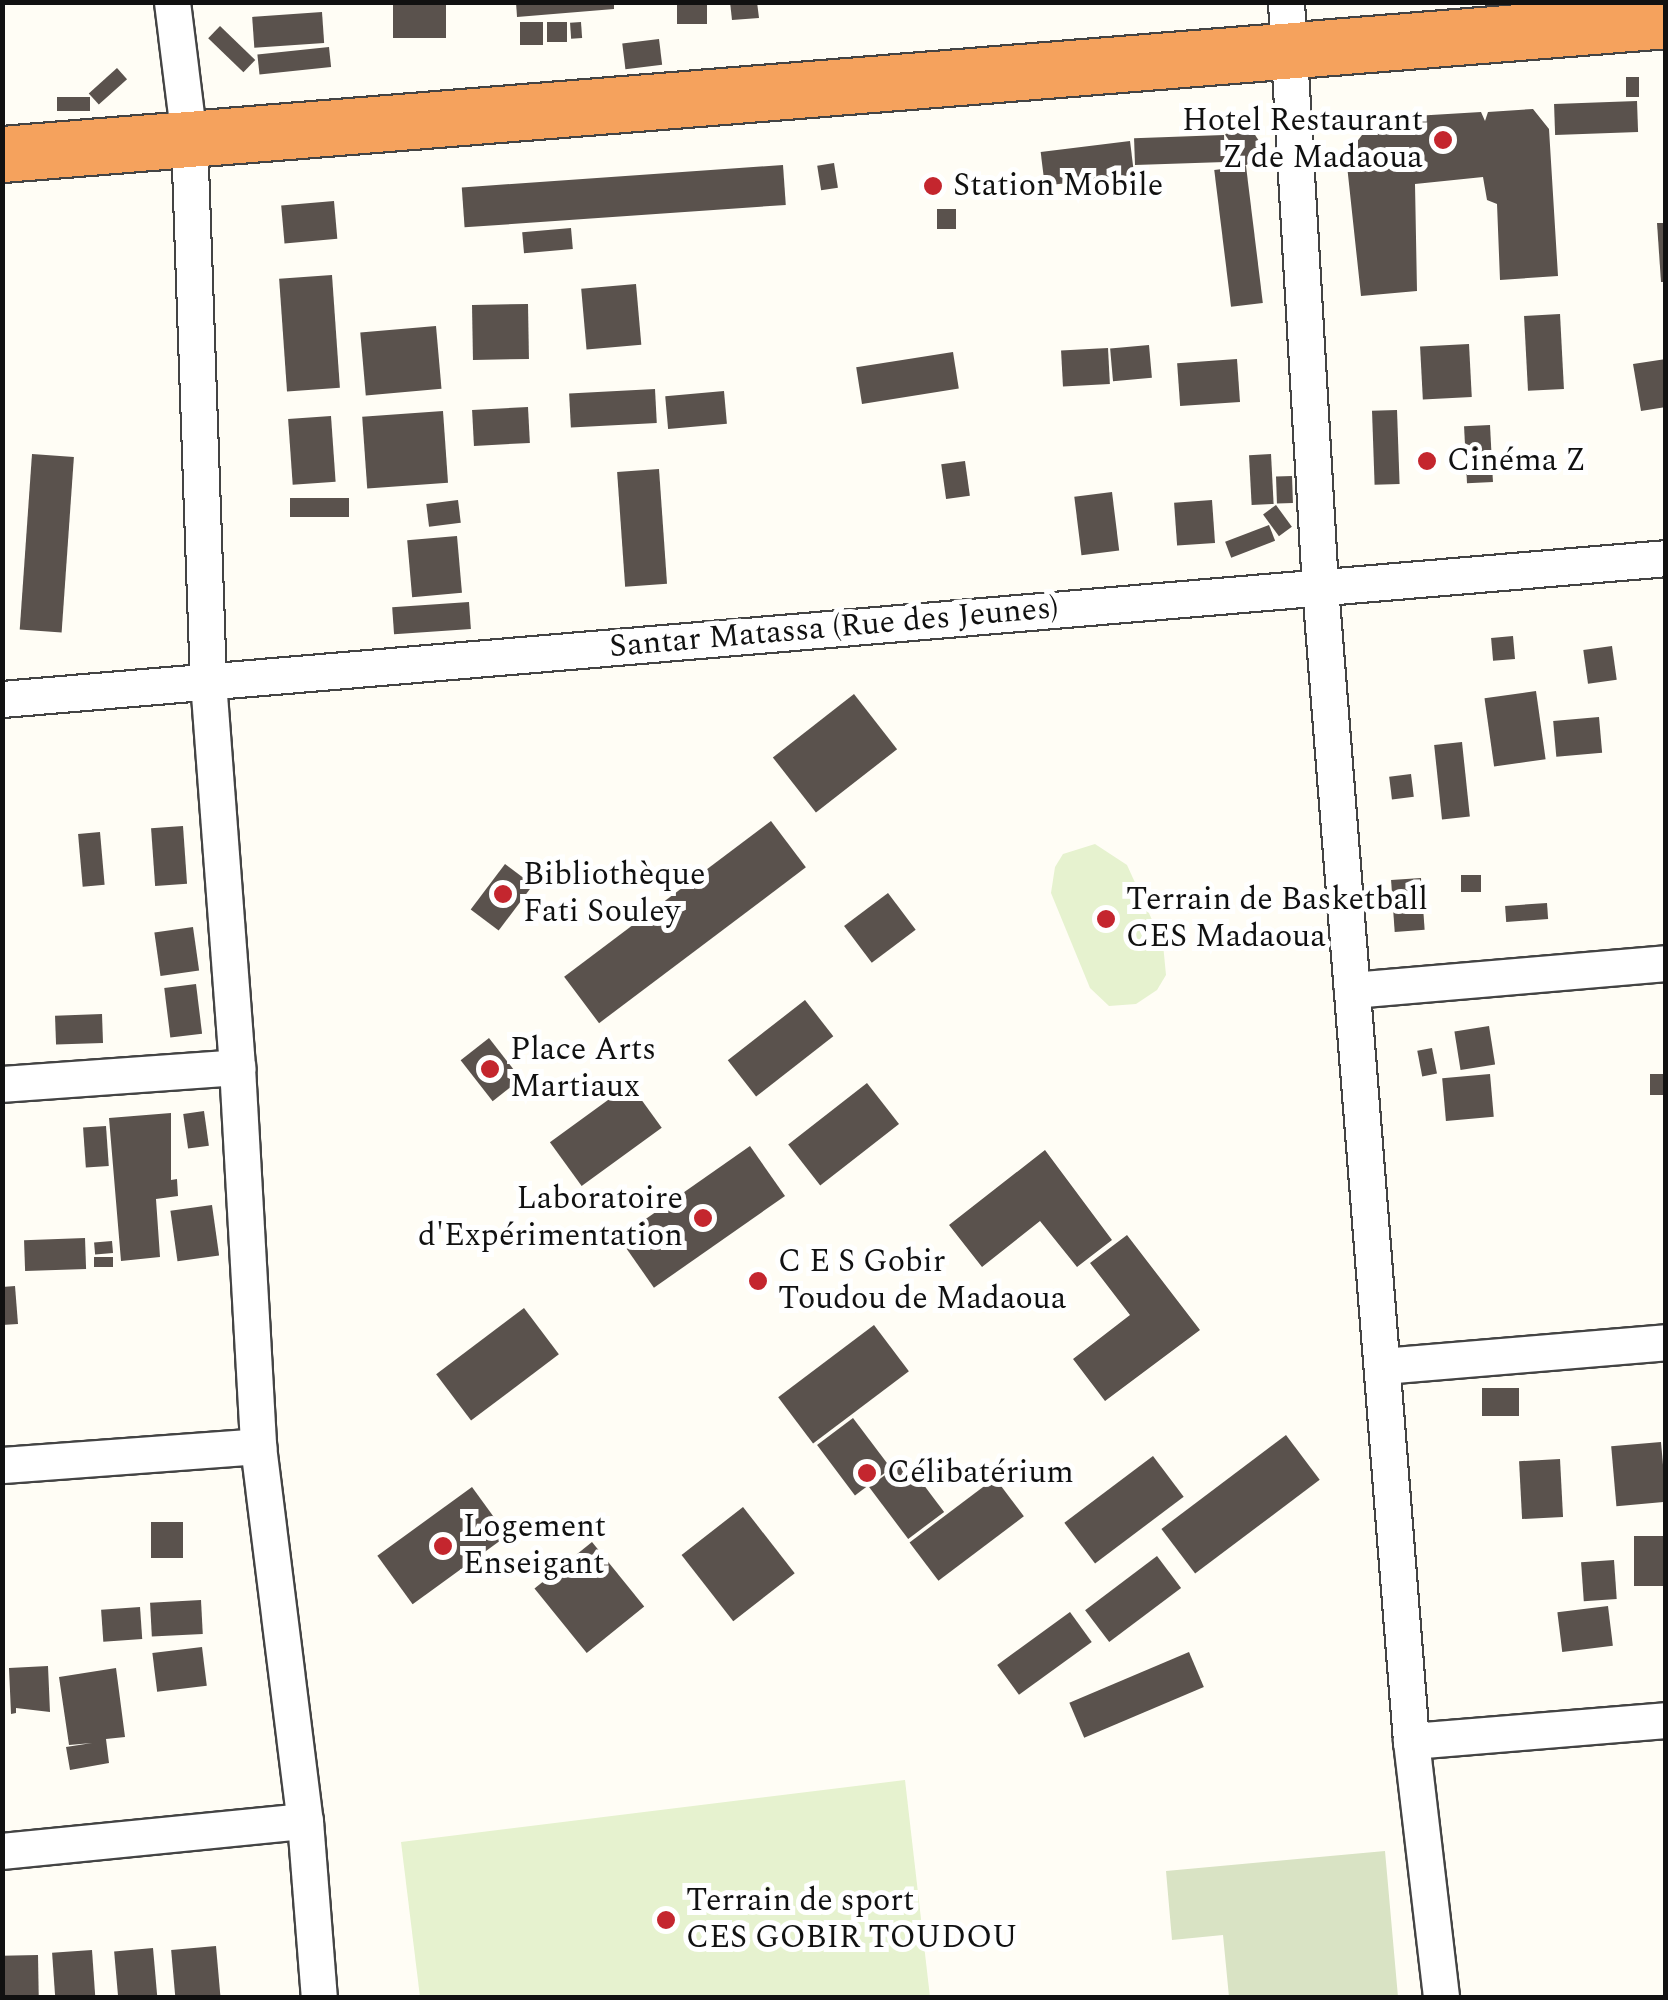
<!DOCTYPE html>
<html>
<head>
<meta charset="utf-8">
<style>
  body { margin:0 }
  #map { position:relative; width:1668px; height:2000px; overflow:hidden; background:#fffdf5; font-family:Spectral,serif }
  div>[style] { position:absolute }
  .cemetery>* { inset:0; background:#d9e3c4 }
  .pitch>* { inset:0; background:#e6f2cf }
  .building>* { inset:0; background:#5a524d; transform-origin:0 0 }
  .roads { filter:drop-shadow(2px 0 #444) drop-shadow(-2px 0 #444) drop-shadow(0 2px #444) drop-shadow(0 -2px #444) }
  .street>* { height:35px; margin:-17.5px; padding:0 17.5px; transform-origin:17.5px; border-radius:17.5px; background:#fff }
  .highway>* { height:55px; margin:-27.5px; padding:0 27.5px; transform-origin:27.5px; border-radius:27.5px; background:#f5a25d }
  .dots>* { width:28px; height:28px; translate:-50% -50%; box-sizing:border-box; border:5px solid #fff; border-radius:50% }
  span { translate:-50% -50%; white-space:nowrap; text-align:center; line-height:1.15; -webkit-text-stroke:10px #fff; paint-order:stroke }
  .poi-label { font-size:32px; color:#111 }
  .right { translate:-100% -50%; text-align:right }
  .left { translate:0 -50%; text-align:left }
  .street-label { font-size:32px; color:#111 }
  .frame { position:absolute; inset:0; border:5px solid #111; pointer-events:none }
</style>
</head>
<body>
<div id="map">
  <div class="cemetery">
    <i style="clip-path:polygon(1385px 1851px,1398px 1997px,1229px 1997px,1223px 1935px,1172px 1940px,1166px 1871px)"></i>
  </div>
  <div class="pitch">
    <i style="clip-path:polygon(1095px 844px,1127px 865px,1163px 944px,1166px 975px,1157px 990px,1136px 1004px,1109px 1006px,1090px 988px,1051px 893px,1055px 867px,1063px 854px)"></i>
    <i style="clip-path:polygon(905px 1780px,930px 1997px,420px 1997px,401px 1842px)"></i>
  </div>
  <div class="building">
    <i style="left:393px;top:2px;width:53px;height:36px"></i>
    <i style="clip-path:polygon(516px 2px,614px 2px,614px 9px,517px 17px)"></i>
    <i style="clip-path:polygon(730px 2px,757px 2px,759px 18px,732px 20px)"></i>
    <i style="left:677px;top:3px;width:30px;height:21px"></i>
    <i style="left:322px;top:12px;width:31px;height:70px;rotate:86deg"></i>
    <i style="left:520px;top:22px;width:23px;height:23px"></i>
    <i style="left:547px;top:22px;width:20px;height:20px"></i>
    <i style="left:581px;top:22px;width:16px;height:11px;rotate:86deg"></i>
    <i style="left:220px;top:26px;width:49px;height:17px;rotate:44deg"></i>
    <i style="left:659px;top:39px;width:26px;height:37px;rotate:83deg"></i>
    <i style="left:329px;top:47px;width:20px;height:72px;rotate:84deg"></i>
    <i style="left:117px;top:68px;width:15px;height:38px;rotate:48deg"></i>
    <i style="left:1626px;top:77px;width:13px;height:20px"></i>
    <i style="left:90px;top:97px;width:14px;height:33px;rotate:90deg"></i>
    <i style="left:1637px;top:101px;width:31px;height:83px;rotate:88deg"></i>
    <i style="clip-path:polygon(1533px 109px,1549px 129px,1558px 276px,1500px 280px,1497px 204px,1487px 200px,1483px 177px,1415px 184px,1417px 291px,1361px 296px,1346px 156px,1362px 135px,1381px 132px,1375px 123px,1381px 118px,1481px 112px,1485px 121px,1488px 112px)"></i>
    <i style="left:1246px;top:121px;width:37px;height:25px;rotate:57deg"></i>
    <i style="left:1224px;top:135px;width:27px;height:90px;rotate:88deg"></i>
    <i style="left:1130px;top:141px;width:34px;height:90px;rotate:83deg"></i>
    <i style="left:834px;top:163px;width:25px;height:17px;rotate:81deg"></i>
    <i style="left:783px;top:165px;width:40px;height:322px;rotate:86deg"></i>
    <i style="left:1246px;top:166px;width:138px;height:32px;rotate:83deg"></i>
    <i style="left:334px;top:201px;width:38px;height:53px;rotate:85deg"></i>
    <i style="left:956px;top:209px;width:20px;height:19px;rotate:90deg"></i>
    <i style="clip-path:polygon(1657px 223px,1666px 223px,1666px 282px,1661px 282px)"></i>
    <i style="left:571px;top:228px;width:21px;height:49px;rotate:85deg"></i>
    <i style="left:332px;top:275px;width:113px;height:53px;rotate:86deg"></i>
    <i style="left:636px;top:284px;width:61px;height:55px;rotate:85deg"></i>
    <i style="left:528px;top:304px;width:55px;height:56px;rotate:89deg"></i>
    <i style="left:1560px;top:314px;width:75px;height:36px;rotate:87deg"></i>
    <i style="left:436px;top:326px;width:63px;height:76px;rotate:85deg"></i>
    <i style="left:1469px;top:344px;width:53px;height:49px;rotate:87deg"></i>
    <i style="left:1149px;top:345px;width:33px;height:39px;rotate:85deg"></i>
    <i style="left:1108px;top:348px;width:36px;height:47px;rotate:87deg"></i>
    <i style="left:953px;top:352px;width:37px;height:98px;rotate:81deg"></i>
    <i style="left:1237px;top:359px;width:43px;height:60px;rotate:86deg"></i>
    <i style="clip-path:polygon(1666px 359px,1666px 407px,1641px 411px,1633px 364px)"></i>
    <i style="left:655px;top:389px;width:34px;height:86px;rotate:87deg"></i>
    <i style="left:724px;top:391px;width:33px;height:59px;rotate:85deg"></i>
    <i style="left:528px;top:407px;width:36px;height:56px;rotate:87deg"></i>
    <i style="left:1397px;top:410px;width:74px;height:25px;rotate:88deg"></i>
    <i style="left:443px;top:411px;width:72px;height:81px;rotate:86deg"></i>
    <i style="left:331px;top:416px;width:66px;height:43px;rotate:86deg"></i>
    <i style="left:1490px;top:425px;width:57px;height:26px;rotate:87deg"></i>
    <i style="left:32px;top:454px;width:42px;height:176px;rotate:4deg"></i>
    <i style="left:1271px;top:454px;width:50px;height:22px;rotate:87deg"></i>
    <i style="left:965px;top:461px;width:35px;height:24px;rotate:82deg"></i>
    <i style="left:659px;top:469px;width:115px;height:42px;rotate:86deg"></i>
    <i style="left:1292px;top:476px;width:27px;height:16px;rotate:88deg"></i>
    <i style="left:1112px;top:492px;width:59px;height:38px;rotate:83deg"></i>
    <i style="left:349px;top:498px;width:19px;height:59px;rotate:90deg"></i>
    <i style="left:458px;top:500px;width:23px;height:32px;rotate:83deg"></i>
    <i style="left:1212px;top:500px;width:43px;height:38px;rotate:86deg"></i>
    <i style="left:1276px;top:505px;width:27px;height:16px;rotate:54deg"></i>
    <i style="left:1269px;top:525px;width:17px;height:47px;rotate:69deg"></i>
    <i style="left:457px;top:536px;width:57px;height:50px;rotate:85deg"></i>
    <i style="left:469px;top:602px;width:27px;height:77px;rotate:86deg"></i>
    <i style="left:1513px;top:636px;width:23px;height:22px;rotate:85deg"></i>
    <i style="left:1612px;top:646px;width:34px;height:29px;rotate:82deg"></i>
    <i style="left:1536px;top:691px;width:69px;height:52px;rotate:82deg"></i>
    <i style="left:854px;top:694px;width:70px;height:103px;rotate:52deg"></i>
    <i style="left:1599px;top:717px;width:36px;height:46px;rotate:85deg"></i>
    <i style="left:1462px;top:742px;width:75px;height:28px;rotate:84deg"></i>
    <i style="left:1411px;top:774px;width:23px;height:22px;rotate:83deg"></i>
    <i style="left:771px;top:821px;width:58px;height:259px;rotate:53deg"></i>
    <i style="left:183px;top:826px;width:58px;height:32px;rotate:86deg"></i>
    <i style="left:100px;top:832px;width:53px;height:22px;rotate:85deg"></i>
    <i style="left:505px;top:864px;width:35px;height:57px;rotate:37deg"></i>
    <i style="left:1461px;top:875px;width:20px;height:17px"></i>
    <i style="left:1421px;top:878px;width:52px;height:30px;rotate:86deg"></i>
    <i style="left:888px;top:893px;width:46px;height:55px;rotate:53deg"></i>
    <i style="left:1547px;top:903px;width:16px;height:42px;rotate:86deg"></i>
    <i style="left:193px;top:927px;width:44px;height:39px;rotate:82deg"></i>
    <i style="left:196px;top:984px;width:50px;height:32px;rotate:83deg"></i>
    <i style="left:805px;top:1000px;width:46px;height:98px;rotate:52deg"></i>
    <i style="left:102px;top:1014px;width:29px;height:47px;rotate:88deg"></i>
    <i style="left:1489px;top:1026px;width:39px;height:35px;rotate:81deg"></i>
    <i style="left:489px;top:1038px;width:52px;height:36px;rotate:52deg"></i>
    <i style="left:1432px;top:1048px;width:26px;height:15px;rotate:79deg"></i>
    <i style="left:1490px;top:1074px;width:43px;height:48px;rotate:85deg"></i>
    <i style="left:1666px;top:1074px;width:21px;height:16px;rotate:90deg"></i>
    <i style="left:867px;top:1083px;width:52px;height:100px;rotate:52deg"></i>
    <i style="left:630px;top:1084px;width:54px;height:99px;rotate:54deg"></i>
    <i style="left:204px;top:1111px;width:35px;height:21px;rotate:82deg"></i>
    <i style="clip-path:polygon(171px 1113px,171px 1180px,177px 1179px,178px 1196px,156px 1199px,160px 1257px,121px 1261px,109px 1118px)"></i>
    <i style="left:106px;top:1126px;width:40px;height:23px;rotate:86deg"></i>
    <i style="left:750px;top:1146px;width:61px;height:160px;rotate:55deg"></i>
    <i style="clip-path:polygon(1045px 1150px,1112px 1240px,1077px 1267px,1040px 1221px,982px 1267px,949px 1225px)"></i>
    <i style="left:212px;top:1205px;width:51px;height:42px;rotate:82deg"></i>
    <i style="clip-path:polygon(1127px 1235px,1200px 1330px,1105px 1401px,1073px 1359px,1130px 1315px,1090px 1263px)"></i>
    <i style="left:85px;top:1238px;width:31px;height:61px;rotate:88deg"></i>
    <i style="left:112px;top:1241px;width:12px;height:18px;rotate:85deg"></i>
    <i style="left:94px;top:1257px;width:19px;height:10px"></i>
    <i style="clip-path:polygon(15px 1286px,18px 1324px,2px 1325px,2px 1287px)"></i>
    <i style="left:524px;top:1308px;width:58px;height:110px;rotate:53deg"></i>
    <i style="left:874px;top:1325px;width:58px;height:120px;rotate:53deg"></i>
    <i style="left:1519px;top:1388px;width:28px;height:37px;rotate:90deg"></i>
    <i style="left:853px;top:1418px;width:63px;height:45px;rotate:53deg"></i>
    <i style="left:1286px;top:1435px;width:56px;height:156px;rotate:53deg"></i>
    <i style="left:1661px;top:1442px;width:60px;height:50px;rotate:85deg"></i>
    <i style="left:1153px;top:1456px;width:51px;height:111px;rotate:53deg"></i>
    <i style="left:1560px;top:1459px;width:58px;height:41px;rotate:87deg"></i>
    <i style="left:905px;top:1460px;width:65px;height:45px;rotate:53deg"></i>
    <i style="left:995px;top:1478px;width:48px;height:107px;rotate:53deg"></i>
    <i style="left:472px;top:1487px;width:60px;height:117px;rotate:54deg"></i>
    <i style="left:743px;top:1507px;width:84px;height:78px;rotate:52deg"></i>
    <i style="left:151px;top:1522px;width:32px;height:36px"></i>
    <i style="left:1634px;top:1536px;width:32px;height:50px"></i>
    <i style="left:592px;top:1542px;width:83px;height:74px;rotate:51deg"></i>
    <i style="left:1157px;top:1556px;width:40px;height:90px;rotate:53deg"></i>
    <i style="left:1614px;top:1560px;width:39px;height:33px;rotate:86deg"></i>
    <i style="left:201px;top:1600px;width:34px;height:51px;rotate:87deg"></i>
    <i style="left:1608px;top:1606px;width:40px;height:51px;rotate:83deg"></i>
    <i style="left:140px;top:1607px;width:32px;height:39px;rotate:86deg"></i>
    <i style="left:1070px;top:1612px;width:37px;height:90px;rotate:54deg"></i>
    <i style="left:202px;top:1647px;width:39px;height:50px;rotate:83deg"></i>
    <i style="left:1189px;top:1652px;width:38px;height:130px;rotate:67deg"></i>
    <i style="clip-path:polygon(48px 1666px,50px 1712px,16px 1708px,16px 1713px,11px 1714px,9px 1668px)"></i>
    <i style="clip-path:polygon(116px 1668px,125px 1737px,106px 1739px,109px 1763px,70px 1770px,66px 1747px,92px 1743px,69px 1745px,59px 1677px)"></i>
    <i style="left:216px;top:1946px;width:52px;height:45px;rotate:85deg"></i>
    <i style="left:153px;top:1948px;width:50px;height:39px;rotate:85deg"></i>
    <i style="left:92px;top:1950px;width:48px;height:40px;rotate:86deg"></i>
    <i style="left:38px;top:1955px;width:43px;height:36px;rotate:89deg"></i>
  </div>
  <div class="roads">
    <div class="street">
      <i style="left:172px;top:2px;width:137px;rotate:82.9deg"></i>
      <i style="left:189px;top:138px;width:543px;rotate:88deg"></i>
      <i style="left:208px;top:681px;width:387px;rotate:85.7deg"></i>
      <i style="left:237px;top:1067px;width:380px;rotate:86.8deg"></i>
      <i style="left:258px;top:1446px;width:378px;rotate:82.9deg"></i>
      <i style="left:305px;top:1821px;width:178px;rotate:85.5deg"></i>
      <i style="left:1286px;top:2px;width:586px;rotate:86.67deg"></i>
      <i style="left:1320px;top:587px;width:1158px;rotate:85.49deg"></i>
      <i style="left:1411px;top:1741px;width:259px;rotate:83.3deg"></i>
      <i style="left:2px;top:699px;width:1670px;rotate:-4.84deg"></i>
      <i style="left:1352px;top:990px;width:315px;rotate:-4.9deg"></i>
      <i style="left:2px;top:1084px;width:236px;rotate:-4.1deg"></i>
      <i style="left:1382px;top:1366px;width:285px;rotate:-4.8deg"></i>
      <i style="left:2px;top:1465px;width:257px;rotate:-4.2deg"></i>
      <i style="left:1411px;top:1741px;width:256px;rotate:-4.7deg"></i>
      <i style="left:2px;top:1851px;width:304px;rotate:-5.7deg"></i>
    </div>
    <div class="highway">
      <i style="left:2px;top:154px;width:1669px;rotate:-4.6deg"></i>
    </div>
  </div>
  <div class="dots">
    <i style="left:1443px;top:140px;background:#c4262e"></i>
    <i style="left:933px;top:186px;background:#c4262e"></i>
    <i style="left:1427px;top:461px;background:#c4262e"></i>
    <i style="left:503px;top:894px;background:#c4262e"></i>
    <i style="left:1106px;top:919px;background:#c4262e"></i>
    <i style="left:490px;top:1069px;background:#c4262e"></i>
    <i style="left:703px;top:1218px;background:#c4262e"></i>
    <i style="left:758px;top:1281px;background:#c4262e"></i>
    <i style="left:867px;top:1473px;background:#c4262e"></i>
    <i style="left:443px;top:1546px;background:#c4262e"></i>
    <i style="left:666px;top:1920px;background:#c4262e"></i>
  </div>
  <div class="poi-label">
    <span class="right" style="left:1423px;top:140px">Hotel Restaurant<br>Z de Madaoua</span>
    <span class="left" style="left:953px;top:186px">Station Mobile</span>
    <span class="left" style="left:1447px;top:461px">Cinéma Z</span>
    <span class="left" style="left:523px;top:894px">Bibliothèque<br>Fati Souley</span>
    <span class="left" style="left:1126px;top:919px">Terrain de Basketball<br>CES Madaoua</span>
    <span class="left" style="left:510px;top:1069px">Place Arts<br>Martiaux</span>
    <span class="right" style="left:683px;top:1218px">Laboratoire<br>d'Expérimentation</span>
    <span class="left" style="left:778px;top:1281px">C E S Gobir<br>Toudou de Madaoua</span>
    <span class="left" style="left:887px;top:1473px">Célibatérium</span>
    <span class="left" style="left:463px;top:1546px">Logement<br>Enseigant</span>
    <span class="left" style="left:686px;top:1920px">Terrain de sport<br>CES GOBIR TOUDOU</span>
  </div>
  <div class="street-label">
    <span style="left:834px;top:628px;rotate:-5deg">Santar Matassa (Rue des Jeunes)</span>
  </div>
  <div class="frame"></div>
</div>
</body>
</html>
